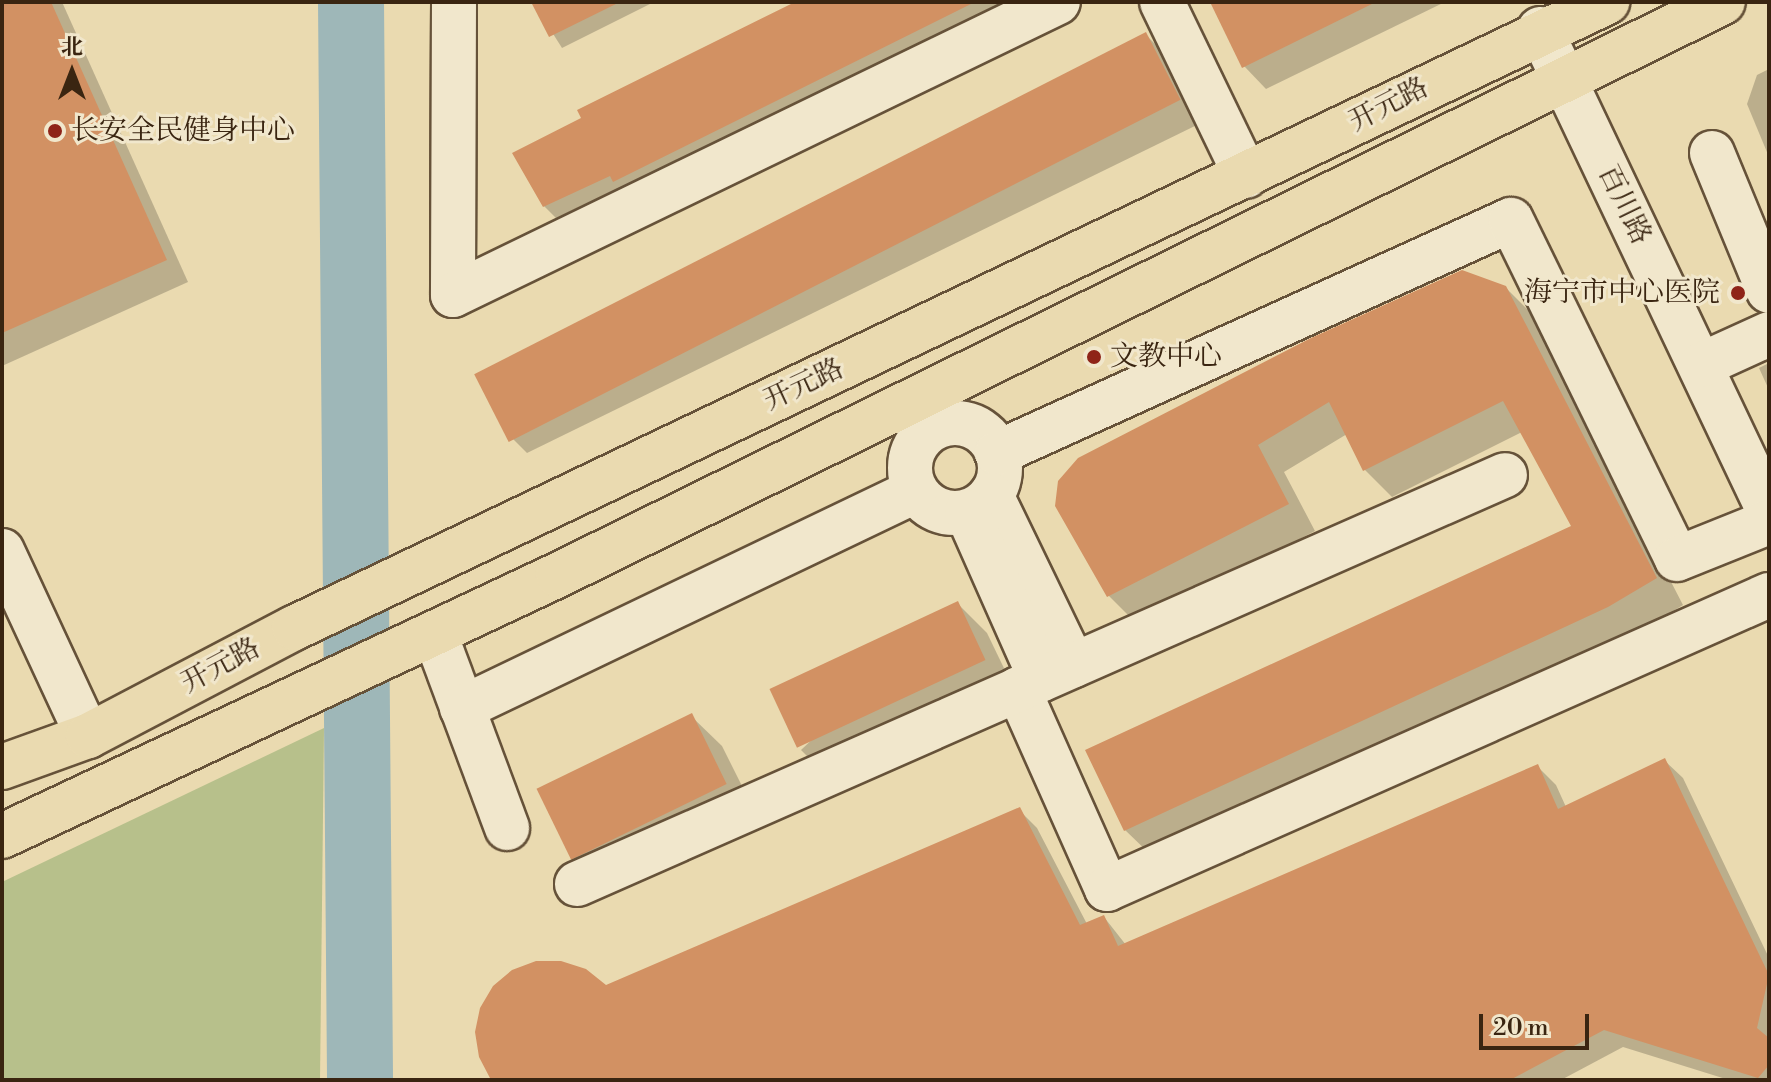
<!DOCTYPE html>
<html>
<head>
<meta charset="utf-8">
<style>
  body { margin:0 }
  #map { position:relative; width:1771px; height:1082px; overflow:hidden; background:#eadab0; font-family:"Libre Bodoni","Noto Serif SC",serif }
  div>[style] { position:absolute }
  .green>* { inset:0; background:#b7c08b }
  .shadow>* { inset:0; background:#0003 }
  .river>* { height:66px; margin:-33px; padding:0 33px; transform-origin:33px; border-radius:33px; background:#9eb7b8 }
  .building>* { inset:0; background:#d29163; transform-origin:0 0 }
  .roads { filter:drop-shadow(2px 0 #665239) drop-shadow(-2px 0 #665239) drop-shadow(0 2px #665239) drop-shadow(0 -2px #665239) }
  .minor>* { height:44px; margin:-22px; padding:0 22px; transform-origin:22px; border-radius:22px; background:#f1e7cc }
  .minor>.ring { margin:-22px; padding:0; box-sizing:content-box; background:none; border:44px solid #f1e7cc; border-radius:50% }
  .major>* { height:44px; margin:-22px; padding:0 22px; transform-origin:22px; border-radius:22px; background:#eadab0 }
  .dots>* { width:22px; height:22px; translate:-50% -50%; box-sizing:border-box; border:4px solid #f1e7cc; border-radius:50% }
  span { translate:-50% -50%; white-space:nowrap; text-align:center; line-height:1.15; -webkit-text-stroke:6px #f1e7cc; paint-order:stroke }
  .street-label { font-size:28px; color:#3a2511 }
  .poi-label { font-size:28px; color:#3a2511 }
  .left { translate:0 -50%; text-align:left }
  .right { translate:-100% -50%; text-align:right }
  .frame { position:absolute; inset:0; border:4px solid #3a2511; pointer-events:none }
  .north { position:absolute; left:32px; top:32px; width:80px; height:80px; -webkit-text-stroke:6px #f1e7cc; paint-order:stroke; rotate:0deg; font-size:22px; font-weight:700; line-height:32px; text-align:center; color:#3a2511 }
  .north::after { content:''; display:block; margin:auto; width:28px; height:36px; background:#3a2511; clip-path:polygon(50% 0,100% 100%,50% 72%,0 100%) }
  .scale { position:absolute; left:1479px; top:1014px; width:110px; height:36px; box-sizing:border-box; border:4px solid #3a2511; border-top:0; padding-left:10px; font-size:24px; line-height:28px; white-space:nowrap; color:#3a2511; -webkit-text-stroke:6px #f1e7cc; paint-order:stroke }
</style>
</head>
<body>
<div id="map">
  <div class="green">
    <i style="clip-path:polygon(324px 728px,320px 1080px,2px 1080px,2px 882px)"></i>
  </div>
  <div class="shadow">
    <i style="clip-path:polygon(2px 2px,62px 2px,188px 282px,2px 366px)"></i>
    <i style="clip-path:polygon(533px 2px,654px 2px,562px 48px)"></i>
    <i style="clip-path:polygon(803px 2px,1016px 2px,626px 192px,621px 187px,556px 218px,544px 206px)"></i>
    <i style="clip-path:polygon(1212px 2px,1445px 2px,1266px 89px,1244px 66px)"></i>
    <i style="clip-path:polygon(1146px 35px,1169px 58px,1201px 123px,527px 453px,505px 431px)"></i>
    <i style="clip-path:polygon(1769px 69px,1769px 157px,1747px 104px,1757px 75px)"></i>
    <i style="clip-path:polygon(1505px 287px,1533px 315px,1683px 605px,1637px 633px,1153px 857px,1125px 830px,1573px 526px,1522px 432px,1392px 497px,1365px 470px,1347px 434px,1284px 472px,1315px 531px,1136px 623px,1109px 596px,1057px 506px)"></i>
    <i style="clip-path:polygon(1769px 363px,1769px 390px,1759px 368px)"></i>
    <i style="clip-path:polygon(957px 603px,987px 633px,1015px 691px,831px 780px,801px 750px)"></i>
    <i style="clip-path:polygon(691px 716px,722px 746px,756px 814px,603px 888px,573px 858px)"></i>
    <i style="clip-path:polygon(1665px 761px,1683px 778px,1769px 958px,1769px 1080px,1729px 1080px,1623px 1047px,1561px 1080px,494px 1080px,605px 988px,1019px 810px,1037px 828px,1087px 924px,1104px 917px,1126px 945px,1538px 767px,1556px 785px,1566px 807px)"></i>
  </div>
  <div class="river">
    <i style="left:351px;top:2px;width:1078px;rotate:89.52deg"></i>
  </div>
  <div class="building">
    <i style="clip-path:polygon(2px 2px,51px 2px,167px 260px,2px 333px)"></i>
    <i style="clip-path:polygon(531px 2px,620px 2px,549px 37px)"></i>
    <i style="clip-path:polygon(795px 2px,975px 2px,613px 182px,610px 176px,543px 207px,512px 153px,581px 118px,577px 110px)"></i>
    <i style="clip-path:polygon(1210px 2px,1376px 2px,1242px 68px)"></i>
    <i style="left:1146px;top:32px;width:76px;height:754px;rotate:63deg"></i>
    <i style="clip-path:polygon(1462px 270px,1506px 286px,1657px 578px,1608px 607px,1124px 831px,1085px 750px,1571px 526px,1503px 401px,1363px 471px,1329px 402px,1258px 445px,1289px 504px,1107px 597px,1055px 506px,1058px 481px,1078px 458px,1311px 338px)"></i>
    <i style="left:958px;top:601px;width:65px;height:208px;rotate:65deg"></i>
    <i style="left:692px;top:713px;width:79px;height:173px;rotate:64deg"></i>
    <i style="clip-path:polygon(1665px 758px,1769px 975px,1757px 1028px,1769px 1038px,1769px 1065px,1758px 1078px,1604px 1030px,1510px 1080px,491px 1080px,479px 1057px,475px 1032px,480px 1008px,493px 986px,512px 970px,536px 961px,561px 961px,586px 969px,606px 985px,1020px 807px,1080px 925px,1104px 915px,1118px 946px,1538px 764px,1558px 809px)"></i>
  </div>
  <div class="roads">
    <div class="minor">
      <i style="left:454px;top:2px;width:293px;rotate:90.2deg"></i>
      <i style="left:453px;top:295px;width:672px;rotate:-25.84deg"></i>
      <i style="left:1162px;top:2px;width:193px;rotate:64.2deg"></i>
      <i style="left:1540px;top:29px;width:534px;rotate:64.59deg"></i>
      <i style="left:1712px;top:153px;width:149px;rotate:67.6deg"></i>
      <i style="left:1701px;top:365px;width:75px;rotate:-24.5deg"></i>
      <i class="ring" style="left:910px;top:423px;width:46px;height:46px"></i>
      <i style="left:997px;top:453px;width:564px;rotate:-24.39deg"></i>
      <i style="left:1511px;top:220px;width:377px;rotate:63.9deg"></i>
      <i style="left:1677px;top:559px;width:99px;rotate:-21.9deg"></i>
      <i style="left:991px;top:495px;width:189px;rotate:64.2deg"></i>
      <i style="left:967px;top:512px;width:183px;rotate:66.1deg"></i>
      <i style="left:2px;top:551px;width:204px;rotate:65.1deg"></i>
      <i style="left:435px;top:634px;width:207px;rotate:69.6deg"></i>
      <i style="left:1018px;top:689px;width:219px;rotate:66deg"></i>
      <i style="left:1107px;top:889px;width:724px;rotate:-23.95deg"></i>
      <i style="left:462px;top:708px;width:502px;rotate:-25.6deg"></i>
      <i style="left:577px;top:884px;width:1014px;rotate:-23.78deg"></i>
    </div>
    <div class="major">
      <i style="left:2px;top:767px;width:91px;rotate:-19.8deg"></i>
      <i style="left:88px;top:736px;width:233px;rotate:-27.7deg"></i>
      <i style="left:294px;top:628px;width:1455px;rotate:-25.49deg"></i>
      <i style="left:2px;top:836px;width:614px;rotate:-25.15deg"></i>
      <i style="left:558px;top:575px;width:1298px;rotate:-26.19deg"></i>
    </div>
  </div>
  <div class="dots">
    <i style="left:55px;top:131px;background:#8f2418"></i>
    <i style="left:1738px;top:293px;background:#8f2418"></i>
    <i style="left:1094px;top:357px;background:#8f2418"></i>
  </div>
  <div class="street-label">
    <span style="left:1389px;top:105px;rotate:-27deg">开元路</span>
    <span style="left:1624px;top:205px;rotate:64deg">百川路</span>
    <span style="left:804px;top:385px;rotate:-25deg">开元路</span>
    <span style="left:221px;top:666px;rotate:-28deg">开元路</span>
  </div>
  <div class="poi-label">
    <span class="left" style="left:71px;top:131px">长安全民健身中心</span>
    <span class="right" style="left:1720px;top:293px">海宁市中心医院</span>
    <span class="left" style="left:1110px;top:357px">文教中心</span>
  </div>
  <div class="frame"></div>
  <div class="north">北</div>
  <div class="scale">20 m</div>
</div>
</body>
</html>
